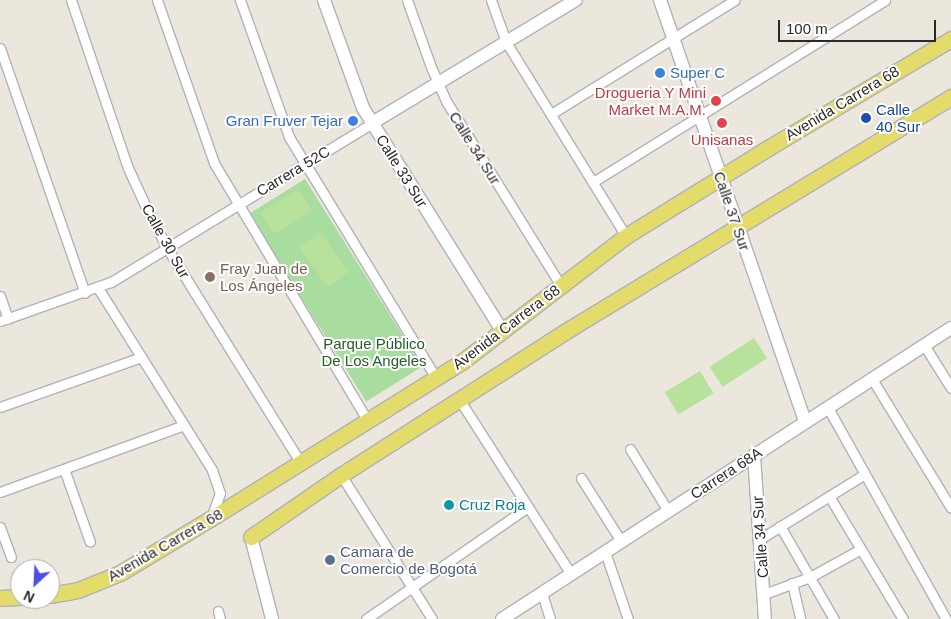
<!DOCTYPE html>
<html>
<head>
<meta charset="utf-8">
<style>
  body { margin:0 }
  #map { position:relative; width:951px; height:619px; overflow:hidden; background:#ebe7dd; font-family:Arial,sans-serif }
  div>[style] { position:absolute }
  .green>* { inset:0; background:#a9dc9f; transform-origin:0 0 }
  .pitch>* { inset:0; background:#b8e29c; transform-origin:0 0 }
  .roads { filter:drop-shadow(1px 0 #b1b1bc) drop-shadow(-1px 0 #b1b1bc) drop-shadow(0 1px #b1b1bc) drop-shadow(0 -1px #b1b1bc) }
  .street>* { height:9px; margin:-4.5px; padding:0 4.5px; transform-origin:4.5px; border-radius:4.5px; background:#fff }
  .secondary>* { height:12px; margin:-6px; padding:0 6px; transform-origin:6px; border-radius:6px; background:#fff }
  .primary>* { height:15px; margin:-7.5px; padding:0 7.5px; transform-origin:7.5px; border-radius:7.5px; background:#e3db6a }
  .dots>* { width:14px; height:14px; translate:-50% -50%; box-sizing:border-box; border:2px solid #fff; border-radius:50% }
  span { translate:-50% -50%; white-space:nowrap; text-align:center; line-height:1.15; -webkit-text-stroke:4px #fff; paint-order:stroke }
  .shop-label { font-size:15px; color:#366cbe }
  .left { translate:0 -50%; text-align:left }
  .right { translate:-100% -50%; text-align:right }
  .health-label { font-size:15px; color:#be3a42 }
  .street-label { font-size:15px; color:#2a2a2a }
  .transit-label { font-size:15px; color:#164399 }
  .education-label { font-size:15px; color:#785e54 }
  .park-label { font-size:15px; color:#236021 }
  .culture-label { font-size:15px; color:#0d838f }
  .service-label { font-size:15px; color:#4e5e75 }
  .north { position:absolute; left:10px; top:559px; width:50px; height:50px; box-sizing:border-box; background:#fff; border:1px solid #aaa; border-radius:50%; rotate:205deg; font-size:14px; font-weight:700; line-height:20px; text-align:center; color:#2a2a2a }
  .north::after { content:''; display:block; margin:auto; width:18px; height:22px; background:#4d4fe8; clip-path:polygon(50% 0,100% 100%,50% 72%,0 100%) }
  .scale { position:absolute; left:778px; top:20px; width:158px; height:22px; box-sizing:border-box; border:2px solid #2a2a2a; border-top:0; padding-left:6px; font-size:15px; line-height:18px; white-space:nowrap; color:#2a2a2a; -webkit-text-stroke:4px #fff; paint-order:stroke }
</style>
</head>
<body>
<div id="map">
  <div class="green">
    <i style="left:305px;top:179px;width:221px;height:66px;rotate:58deg"></i>
  </div>
  <div class="pitch">
    <i style="left:298px;top:189px;width:26px;height:44px;rotate:58deg"></i>
    <i style="left:320px;top:232px;width:49px;height:26px;rotate:54deg"></i>
    <i style="left:754px;top:338px;width:24px;height:53px;rotate:57deg"></i>
    <i style="left:700px;top:371px;width:26px;height:41px;rotate:59deg"></i>
  </div>
  <div class="roads">
    <div class="street">
      <i style="left:71px;top:0;width:177px;rotate:71.3deg"></i>
      <i style="left:128px;top:168px;width:41px;rotate:65.3deg"></i>
      <i style="left:145px;top:205px;width:48px;rotate:62.9deg"></i>
      <i style="left:167px;top:248px;width:253px;rotate:58.1deg"></i>
      <i style="left:157px;top:0;width:173px;rotate:70.7deg"></i>
      <i style="left:214px;top:163px;width:300px;rotate:59.2deg"></i>
      <i style="left:240px;top:0;width:145px;rotate:70.3deg"></i>
      <i style="left:289px;top:137px;width:282px;rotate:58.6deg"></i>
      <i style="left:407px;top:0;width:71px;rotate:70.3deg"></i>
      <i style="left:431px;top:67px;width:37px;rotate:66deg"></i>
      <i style="left:446px;top:101px;width:218px;rotate:58.1deg"></i>
      <i style="left:491px;top:0;width:45px;rotate:70.3deg"></i>
      <i style="left:506px;top:42px;width:228px;rotate:58.3deg"></i>
      <i style="left:0;top:48px;width:259px;rotate:70.9deg"></i>
      <i style="left:551px;top:114px;width:216px;rotate:-31.8deg"></i>
      <i style="left:593px;top:182px;width:344px;rotate:-31.9deg"></i>
      <i style="left:98px;top:288px;width:215px;rotate:57.9deg"></i>
      <i style="left:212px;top:470px;width:24px;rotate:71deg"></i>
      <i style="left:220px;top:493px;width:23px;rotate:110deg"></i>
      <i style="left:0;top:296px;width:24px;rotate:71deg"></i>
      <i style="left:0;top:321px;width:118px;rotate:-19.4deg"></i>
      <i style="left:111px;top:282px;width:306px;rotate:-31.3deg"></i>
      <i style="left:924px;top:345px;width:51px;rotate:57.9deg"></i>
      <i style="left:872px;top:379px;width:151px;rotate:58.5deg"></i>
      <i style="left:459px;top:399px;width:208px;rotate:57.4deg"></i>
      <i style="left:0;top:407px;width:150px;rotate:-19.5deg"></i>
      <i style="left:828px;top:408px;width:242px;rotate:60.8deg"></i>
      <i style="left:630px;top:449px;width:73px;rotate:58.5deg"></i>
      <i style="left:64px;top:469px;width:77px;rotate:70.4deg"></i>
      <i style="left:341px;top:475px;width:170px;rotate:57.7deg"></i>
      <i style="left:581px;top:478px;width:75px;rotate:57.6deg"></i>
      <i style="left:0;top:492px;width:196px;rotate:-20deg"></i>
      <i style="left:829px;top:496px;width:144px;rotate:59deg"></i>
      <i style="left:780px;top:526px;width:108px;rotate:59.9deg"></i>
      <i style="left:0;top:527px;width:32px;rotate:70deg"></i>
      <i style="left:760px;top:539px;width:123px;rotate:-31.8deg"></i>
      <i style="left:605px;top:552px;width:71px;rotate:71.1deg"></i>
      <i style="left:792px;top:583px;width:37px;rotate:77deg"></i>
      <i style="left:542px;top:593px;width:27px;rotate:73deg"></i>
      <i style="left:764px;top:594px;width:49px;rotate:-20.3deg"></i>
      <i style="left:810px;top:577px;width:58px;rotate:-28.8deg"></i>
      <i style="left:218px;top:611px;width:8px;rotate:76deg"></i>
      <i style="left:366px;top:619px;width:197px;rotate:-34.7deg"></i>
    </div>
    <div class="secondary">
      <i style="left:324px;top:0;width:115px;rotate:70.1deg"></i>
      <i style="left:363px;top:108px;width:264px;rotate:58deg"></i>
      <i style="left:660px;top:0;width:446px;rotate:71deg"></i>
      <i style="left:372px;top:123px;width:238px;rotate:-31.1deg"></i>
      <i style="left:754px;top:455px;width:164px;rotate:86.2deg"></i>
      <i style="left:251px;top:537px;width:85px;rotate:75.6deg"></i>
      <i style="left:502px;top:619px;width:535px;rotate:-32.95deg"></i>
    </div>
    <div class="primary">
      <i style="left:251px;top:537px;width:109px;rotate:-34.6deg"></i>
      <i style="left:341px;top:475px;width:273px;rotate:-32.6deg"></i>
      <i style="left:571px;top:328px;width:445px;rotate:-31.3deg"></i>
      <i style="left:50px;top:595px;width:28px;rotate:-10deg"></i>
      <i style="left:78px;top:590px;width:45px;rotate:-22deg"></i>
      <i style="left:120px;top:573px;width:105px;rotate:-31deg"></i>
      <i style="left:210px;top:519px;width:298px;rotate:-32deg"></i>
      <i style="left:463px;top:361px;width:205px;rotate:-37.5deg"></i>
      <i style="left:626px;top:236px;width:167px;rotate:-31.8deg"></i>
      <i style="left:768px;top:148px;width:213px;rotate:-30.8deg"></i>
      <i style="left:0;top:598px;width:20px;rotate:-3deg"></i>
    </div>
  </div>
  <div class="dots">
    <i style="left:660px;top:73px;background:#3f7fe0"></i>
    <i style="left:716px;top:101px;background:#e0444e"></i>
    <i style="left:866px;top:118px;background:#1a4fb4"></i>
    <i style="left:353px;top:121px;background:#3f7fe0"></i>
    <i style="left:722px;top:123px;background:#e0444e"></i>
    <i style="left:210px;top:277px;background:#8d6e63"></i>
    <i style="left:449px;top:505px;background:#0f9aa8"></i>
    <i style="left:330px;top:560px;background:#5c6f8a"></i>
  </div>
  <div class="shop-label">
    <span class="left" style="left:670px;top:73px">Super C</span>
    <span class="right" style="left:343px;top:121px">Gran Fruver Tejar</span>
  </div>
  <div class="health-label">
    <span class="right" style="left:706px;top:101px">Drogueria Y Mini<br>Market M.A.M.</span>
    <span style="left:722px;top:140px">Unisanas</span>
  </div>
  <div class="street-label">
    <span style="left:842px;top:103px;rotate:-31deg">Avenida Carrera 68</span>
    <span style="left:475px;top:148px;rotate:58deg">Calle 34 Sur</span>
    <span style="left:293px;top:171px;rotate:-31deg">Carrera 52C</span>
    <span style="left:402px;top:171px;rotate:58deg">Calle 33 Sur</span>
    <span style="left:732px;top:211px;rotate:71deg">Calle 37 Sur</span>
    <span style="left:166px;top:241px;rotate:61deg">Calle 30 Sur</span>
    <span style="left:506px;top:327px;rotate:-37deg">Avenida Carrera 68</span>
    <span style="left:726px;top:473px;rotate:-33deg">Carrera 68A</span>
    <span style="left:760px;top:537px;rotate:-94deg">Calle 34 Sur</span>
    <span style="left:165px;top:545px;rotate:-30deg">Avenida Carrera 68</span>
  </div>
  <div class="transit-label">
    <span class="left" style="left:876px;top:118px">Calle<br>40 Sur</span>
  </div>
  <div class="education-label">
    <span class="left" style="left:220px;top:277px">Fray Juan de<br>Los Ángeles</span>
  </div>
  <div class="park-label">
    <span style="left:374px;top:352px">Parque Público<br>De Los Angeles</span>
  </div>
  <div class="culture-label">
    <span class="left" style="left:459px;top:505px">Cruz Roja</span>
  </div>
  <div class="service-label">
    <span class="left" style="left:340px;top:560px">Camara de<br>Comercio de Bogotá</span>
  </div>
  <div class="north">N</div>
  <div class="scale">100 m</div>
</div>
</body>
</html>
